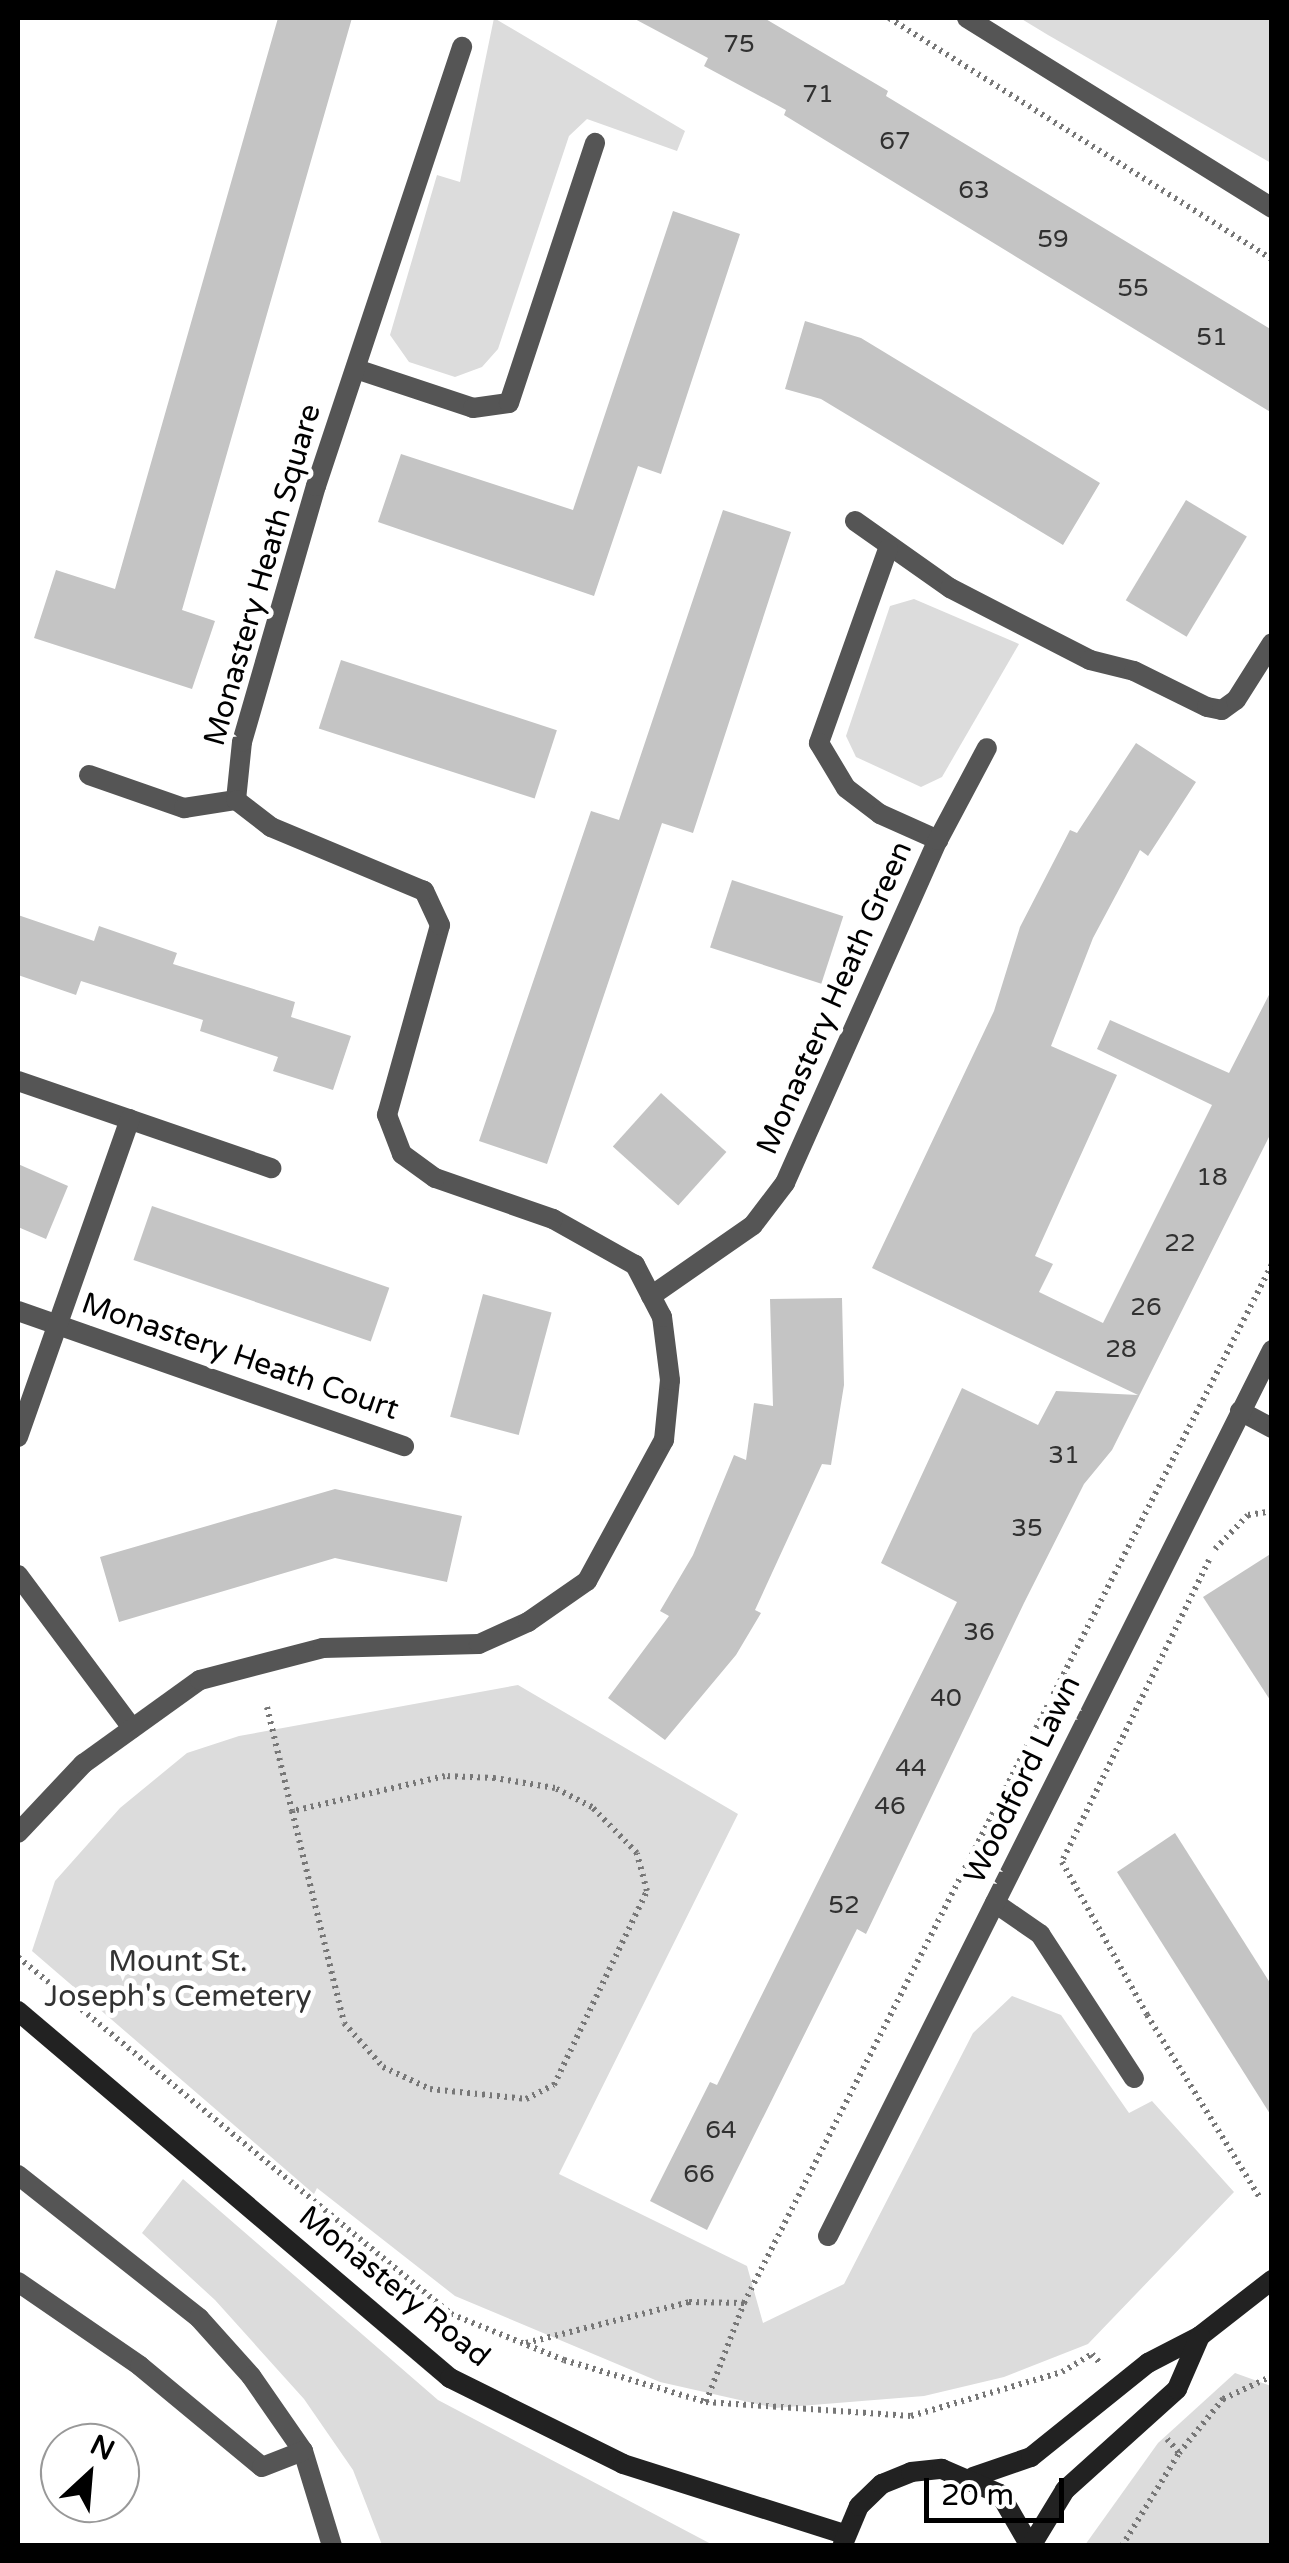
<!DOCTYPE html>
<html>
<head>
<meta charset="utf-8">
<style>
  body { margin:0 }
  #map { position:relative; width:1289px; height:2563px; overflow:hidden; background:#fff; font-family:"Varela Round",sans-serif }
  div>[style] { position:absolute }
  .green>* { inset:0; background:#dcdcdc }
  .building>* { inset:0; background:#c4c4c4; transform-origin:0 0 }
  .path>* { height:6px; margin-top:-3px; transform-origin:0; background:repeating-linear-gradient(90deg,#777 0 2.5px,transparent 0 7.5px) }
  .lane>* { height:20px; margin:-10px; padding:0 10px; transform-origin:10px; border-radius:10px; background:#555 }
  .street>* { height:20px; margin:-10px; padding:0 10px; transform-origin:10px; border-radius:10px; background:#555 }
  .secondary>* { height:20px; margin:-10px; padding:0 10px; transform-origin:10px; border-radius:10px; background:#222 }
  span { translate:-50% -50%; white-space:nowrap; text-align:center; line-height:1.15; -webkit-text-stroke:10px #fff; paint-order:stroke }
  .number-label { font-size:25px; color:#313131 }
  .number-label span { -webkit-text-stroke-width:0 }
  .street-label { font-size:30px; color:#000 }
  .park-label { font-size:30px; color:#333 }
  .frame { position:absolute; inset:0; border:20px solid #000; pointer-events:none }
  .north { position:absolute; left:40px; top:2423px; width:100px; height:100px; box-sizing:border-box; background:#fff; border:2px solid #999; border-radius:50%; rotate:26deg; font-size:28px; font-weight:700; line-height:40px; text-align:center; color:#000 }
  .north::after { content:''; display:block; margin:auto; width:35px; height:45px; background:#000; clip-path:polygon(50% 0,100% 100%,50% 72%,0 100%) }
  .scale { position:absolute; left:924px; top:2478px; width:140px; height:45px; box-sizing:border-box; border:5px solid #000; border-top:0; padding-left:12px; font-size:30px; line-height:35px; white-space:nowrap; color:#000; -webkit-text-stroke:8px #fff; paint-order:stroke }
</style>
</head>
<body>
<div id="map">
  <div class="green">
    <i style="clip-path:polygon(494px 18px,685px 131px,677px 151px,587px 119px,569px 136px,498px 349px,482px 367px,455px 377px,409px 362px,390px 335px,437px 175px,460px 182px)"></i>
    <i style="clip-path:polygon(1020px 18px,1271px 18px,1271px 163px,1048px 35px)"></i>
    <i style="clip-path:polygon(914px 599px,1019px 644px,942px 777px,921px 787px,856px 757px,846px 736px,890px 606px)"></i>
    <i style="clip-path:polygon(518px 1685px,738px 1814px,559px 2174px,747px 2266px,763px 2323px,844px 2284px,973px 2033px,1012px 1996px,1061px 2015px,1129px 2113px,1152px 2101px,1234px 2192px,1088px 2344px,1004px 2377px,924px 2396px,775px 2408px,660px 2382px,455px 2296px,317px 2188px,314px 2194px,32px 1951px,55px 1881px,120px 1808px,187px 1753px,239px 1736px)"></i>
    <i style="clip-path:polygon(183px 2179px,438px 2400px,713px 2545px,382px 2545px,353px 2470px,304px 2399px,215px 2300px,142px 2233px)"></i>
    <i style="clip-path:polygon(1235px 2373px,1271px 2386px,1271px 2545px,1085px 2545px,1158px 2443px)"></i>
  </div>
  <div class="building">
    <i style="clip-path:polygon(278px 18px,352px 18px,182px 610px,215px 621px,192px 689px,34px 638px,56px 570px,115px 589px)"></i>
    <i style="clip-path:polygon(633px 18px,764px 18px,888px 91px,886px 96px,1272px 330px,1272px 413px,784px 115px,786px 110px,704px 66px,708px 58px)"></i>
    <i style="clip-path:polygon(673px 211px,740px 234px,661px 474px,638px 466px,594px 596px,378px 522px,401px 454px,573px 510px)"></i>
    <i style="clip-path:polygon(805px 321px,861px 338px,1100px 483px,1063px 545px,821px 399px,785px 389px)"></i>
    <i style="left:1186px;top:500px;width:71px;height:117px;rotate:31deg"></i>
    <i style="clip-path:polygon(723px 510px,791px 532px,693px 833px,662px 823px,547px 1164px,479px 1141px,591px 811px,619px 820px)"></i>
    <i style="left:341px;top:660px;width:227px;height:72px;rotate:18deg"></i>
    <i style="clip-path:polygon(1136px 743px,1196px 782px,1148px 856px,1140px 850px,1093px 938px,1051px 1046px,1117px 1075px,1035px 1256px,1053px 1264px,1039px 1292px,1103px 1323px,1212px 1105px,1097px 1049px,1110px 1020px,1229px 1073px,1272px 989px,1272px 1131px,1112px 1450px,1084px 1484px,1024px 1603px,866px 1934px,857px 1929px,707px 2230px,650px 2201px,710px 2082px,717px 2085px,957px 1602px,881px 1563px,962px 1388px,1038px 1425px,1056px 1391px,1138px 1395px,872px 1268px,994px 1011px,1020px 927px,1070px 830px,1077px 833px)"></i>
    <i style="left:732px;top:880px;width:117px;height:71px;rotate:18deg"></i>
    <i style="clip-path:polygon(18px 915px,94px 941px,99px 926px,177px 953px,173px 964px,295px 1002px,291px 1017px,351px 1036px,333px 1090px,273px 1071px,278px 1057px,200px 1031px,203px 1020px,81px 981px,76px 995px,18px 975px)"></i>
    <i style="left:661px;top:1093px;width:88px;height:72px;rotate:42deg"></i>
    <i style="clip-path:polygon(18px 1164px,68px 1186px,46px 1239px,18px 1227px)"></i>
    <i style="left:152px;top:1206px;width:251px;height:57px;rotate:19deg"></i>
    <i style="left:483px;top:1294px;width:71px;height:127px;rotate:15deg"></i>
    <i style="clip-path:polygon(842px 1298px,844px 1385px,831px 1465px,822px 1464px,755px 1610px,761px 1613px,736px 1655px,665px 1740px,608px 1698px,669px 1616px,660px 1611px,693px 1555px,734px 1455px,746px 1460px,754px 1403px,773px 1406px,770px 1299px)"></i>
    <i style="clip-path:polygon(335px 1489px,462px 1516px,447px 1582px,335px 1558px,119px 1622px,100px 1557px)"></i>
    <i style="clip-path:polygon(1272px 1553px,1272px 1703px,1203px 1597px)"></i>
    <i style="clip-path:polygon(1175px 1833px,1272px 1986px,1272px 2117px,1117px 1872px)"></i>
  </div>
  <div class="path">
    <i style="left:889px;top:18px;width:453px;rotate:32.2deg"></i>
    <i style="left:1215px;top:1549px;width:47px;rotate:-45.9deg"></i>
    <i style="left:1248px;top:1515px;width:24px;rotate:-9deg"></i>
    <i style="left:1209px;top:1560px;width:336px;rotate:116deg"></i>
    <i style="left:1062px;top:1862px;width:175px;rotate:60.9deg"></i>
    <i style="left:1147px;top:2015px;width:213px;rotate:58.3deg"></i>
    <i style="left:267px;top:1707px;width:107px;rotate:76.5deg"></i>
    <i style="left:292px;top:1811px;width:218px;rotate:76.2deg"></i>
    <i style="left:344px;top:2023px;width:59px;rotate:48.4deg"></i>
    <i style="left:383px;top:2067px;width:52px;rotate:25.1deg"></i>
    <i style="left:430px;top:2089px;width:97px;rotate:5.9deg"></i>
    <i style="left:526px;top:2099px;width:31px;rotate:-27deg"></i>
    <i style="left:554px;top:2085px;width:215px;rotate:-64.4deg"></i>
    <i style="left:647px;top:1891px;width:39px;rotate:-105deg"></i>
    <i style="left:637px;top:1853px;width:64px;rotate:-134.4deg"></i>
    <i style="left:592px;top:1807px;width:42px;rotate:-152.8deg"></i>
    <i style="left:555px;top:1788px;width:61px;rotate:-170.5deg"></i>
    <i style="left:495px;top:1778px;width:50px;rotate:-177.7deg"></i>
    <i style="left:445px;top:1776px;width:157px;rotate:167.1deg"></i>
    <i style="left:18px;top:1957px;width:561px;rotate:39.5deg"></i>
    <i style="left:451px;top:2314px;width:122px;rotate:22.2deg"></i>
    <i style="left:564px;top:2360px;width:148px;rotate:16.5deg"></i>
    <i style="left:706px;top:2402px;width:205px;rotate:3.9deg"></i>
    <i style="left:911px;top:2416px;width:157px;rotate:-16.2deg"></i>
    <i style="left:1062px;top:2372px;width:35px;rotate:-31deg"></i>
    <i style="left:1092px;top:2354px;width:11px;rotate:49deg"></i>
    <i style="left:526px;top:2343px;width:168px;rotate:-14.1deg"></i>
    <i style="left:689px;top:2302px;width:55px;rotate:1deg"></i>
    <i style="left:706px;top:2402px;width:106px;rotate:-69deg"></i>
    <i style="left:744px;top:2303px;width:1165px;rotate:-63.06deg"></i>
    <i style="left:1167px;top:2439px;width:18px;rotate:49deg"></i>
    <i style="left:1122px;top:2546px;width:109px;rotate:-58.5deg"></i>
    <i style="left:1179px;top:2453px;width:70px;rotate:-50.8deg"></i>
    <i style="left:1223px;top:2399px;width:54px;rotate:-25.1deg"></i>
  </div>
  <div class="lane">
    <i style="left:18px;top:2175px;width:231px;rotate:38.3deg"></i>
    <i style="left:199px;top:2318px;width:78px;rotate:48.1deg"></i>
    <i style="left:251px;top:2376px;width:91px;rotate:55.3deg"></i>
    <i style="left:303px;top:2451px;width:99px;rotate:73deg"></i>
    <i style="left:18px;top:2282px;width:148px;rotate:34.5deg"></i>
    <i style="left:140px;top:2366px;width:158px;rotate:39.6deg"></i>
    <i style="left:262px;top:2467px;width:44px;rotate:-21.3deg"></i>
  </div>
  <div class="street">
    <i style="left:967px;top:18px;width:359px;rotate:31.9deg"></i>
    <i style="left:356px;top:369px;width:123px;rotate:18.4deg"></i>
    <i style="left:473px;top:408px;width:36px;rotate:-8deg"></i>
    <i style="left:509px;top:403px;width:274px;rotate:-71.7deg"></i>
    <i style="left:855px;top:521px;width:116px;rotate:35.2deg"></i>
    <i style="left:950px;top:588px;width:157px;rotate:27.2deg"></i>
    <i style="left:1090px;top:660px;width:45px;rotate:14deg"></i>
    <i style="left:1134px;top:671px;width:81px;rotate:26.3deg"></i>
    <i style="left:1207px;top:707px;width:15px;rotate:11deg"></i>
    <i style="left:1222px;top:710px;width:17px;rotate:-36deg"></i>
    <i style="left:1236px;top:700px;width:67px;rotate:-57.7deg"></i>
    <i style="left:888px;top:549px;width:206px;rotate:109.6deg"></i>
    <i style="left:819px;top:743px;width:52px;rotate:59deg"></i>
    <i style="left:846px;top:788px;width:43px;rotate:37.4deg"></i>
    <i style="left:880px;top:814px;width:64px;rotate:24.1deg"></i>
    <i style="left:89px;top:775px;width:101px;rotate:19.2deg"></i>
    <i style="left:184px;top:808px;width:53px;rotate:-8.7deg"></i>
    <i style="left:236px;top:800px;width:58px;rotate:-84.1deg"></i>
    <i style="left:242px;top:742px;width:266px;rotate:-73.9deg"></i>
    <i style="left:316px;top:486px;width:463px;rotate:-71.6deg"></i>
    <i style="left:18px;top:1081px;width:268px;rotate:19deg"></i>
    <i style="left:651px;top:1296px;width:124px;rotate:-34.8deg"></i>
    <i style="left:753px;top:1225px;width:53px;rotate:-52.7deg"></i>
    <i style="left:785px;top:1183px;width:376px;rotate:-66deg"></i>
    <i style="left:938px;top:840px;width:104px;rotate:-62deg"></i>
    <i style="left:18px;top:1311px;width:409px;rotate:19.3deg"></i>
    <i style="left:1240px;top:1411px;width:36px;rotate:28deg"></i>
    <i style="left:18px;top:1437px;width:337px;rotate:-70.6deg"></i>
    <i style="left:18px;top:1575px;width:191px;rotate:53.3deg"></i>
    <i style="left:18px;top:1833px;width:95px;rotate:-46.7deg"></i>
    <i style="left:83px;top:1764px;width:144px;rotate:-35.7deg"></i>
    <i style="left:200px;top:1680px;width:127px;rotate:-14.6deg"></i>
    <i style="left:323px;top:1648px;width:156px;rotate:-1.5deg"></i>
    <i style="left:479px;top:1644px;width:54px;rotate:-24.2deg"></i>
    <i style="left:528px;top:1622px;width:72px;rotate:-34.8deg"></i>
    <i style="left:587px;top:1581px;width:161px;rotate:-61.4deg"></i>
    <i style="left:664px;top:1440px;width:60px;rotate:-84.3deg"></i>
    <i style="left:670px;top:1380px;width:64px;rotate:-97.2deg"></i>
    <i style="left:662px;top:1317px;width:59px;rotate:-117.4deg"></i>
    <i style="left:635px;top:1265px;width:94px;rotate:-150.7deg"></i>
    <i style="left:553px;top:1219px;width:125px;rotate:-160.8deg"></i>
    <i style="left:435px;top:1178px;width:41px;rotate:-144deg"></i>
    <i style="left:402px;top:1154px;width:42px;rotate:-111deg"></i>
    <i style="left:387px;top:1115px;width:197px;rotate:-74.4deg"></i>
    <i style="left:440px;top:925px;width:38px;rotate:-115deg"></i>
    <i style="left:424px;top:891px;width:166px;rotate:-157.3deg"></i>
    <i style="left:271px;top:827px;width:44px;rotate:-142.4deg"></i>
    <i style="left:995px;top:1903px;width:55px;rotate:34.6deg"></i>
    <i style="left:1040px;top:1934px;width:172px;rotate:56.9deg"></i>
    <i style="left:828px;top:2236px;width:991px;rotate:-63.38deg"></i>
  </div>
  <div class="secondary">
    <i style="left:18px;top:2011px;width:567px;rotate:40.35deg"></i>
    <i style="left:450px;top:2378px;width:193px;rotate:26.4deg"></i>
    <i style="left:623px;top:2464px;width:232px;rotate:17.6deg"></i>
    <i style="left:973px;top:2477px;width:61px;rotate:-19deg"></i>
    <i style="left:1031px;top:2457px;width:150px;rotate:-38.8deg"></i>
    <i style="left:1148px;top:2363px;width:59px;rotate:-27.4deg"></i>
    <i style="left:1200px;top:2336px;width:91px;rotate:-37.9deg"></i>
    <i style="left:843px;top:2544px;width:41px;rotate:-67.2deg"></i>
    <i style="left:859px;top:2506px;width:32px;rotate:-44deg"></i>
    <i style="left:882px;top:2484px;width:31px;rotate:-22deg"></i>
    <i style="left:911px;top:2472px;width:31px;rotate:-6deg"></i>
    <i style="left:942px;top:2469px;width:63px;rotate:23.3deg"></i>
    <i style="left:1000px;top:2494px;width:60px;rotate:60deg"></i>
    <i style="left:1031px;top:2546px;width:66px;rotate:-58.7deg"></i>
    <i style="left:1065px;top:2490px;width:151px;rotate:-42deg"></i>
    <i style="left:1177px;top:2389px;width:58px;rotate:-66.5deg"></i>
  </div>
  <div class="number-label">
    <span style="left:739px;top:44px">75</span>
    <span style="left:818px;top:94px">71</span>
    <span style="left:895px;top:141px">67</span>
    <span style="left:974px;top:190px">63</span>
    <span style="left:1053px;top:239px">59</span>
    <span style="left:1133px;top:288px">55</span>
    <span style="left:1212px;top:337px">51</span>
    <span style="left:1212px;top:1177px">18</span>
    <span style="left:1180px;top:1243px">22</span>
    <span style="left:1146px;top:1307px">26</span>
    <span style="left:1121px;top:1349px">28</span>
    <span style="left:1064px;top:1455px">31</span>
    <span style="left:1027px;top:1528px">35</span>
    <span style="left:979px;top:1632px">36</span>
    <span style="left:946px;top:1698px">40</span>
    <span style="left:911px;top:1768px">44</span>
    <span style="left:890px;top:1806px">46</span>
    <span style="left:844px;top:1905px">52</span>
    <span style="left:721px;top:2130px">64</span>
    <span style="left:699px;top:2174px">66</span>
  </div>
  <div class="street-label">
    <span style="left:263px;top:575px;rotate:-74deg">Monastery Heath Square</span>
    <span style="left:835px;top:998px;rotate:-66deg">Monastery Heath Green</span>
    <span style="left:240px;top:1357px;rotate:19deg">Monastery Heath Court</span>
    <span style="left:1023px;top:1780px;rotate:-64deg">Woodford Lawn</span>
    <span style="left:394px;top:2287px;rotate:39deg">Monastery Road</span>
  </div>
  <div class="park-label">
    <span style="left:178px;top:1979px">Mount St.<br>Joseph's Cemetery</span>
  </div>
  <div class="frame"></div>
  <div class="north">N</div>
  <div class="scale">20 m</div>
</div>
</body>
</html>
